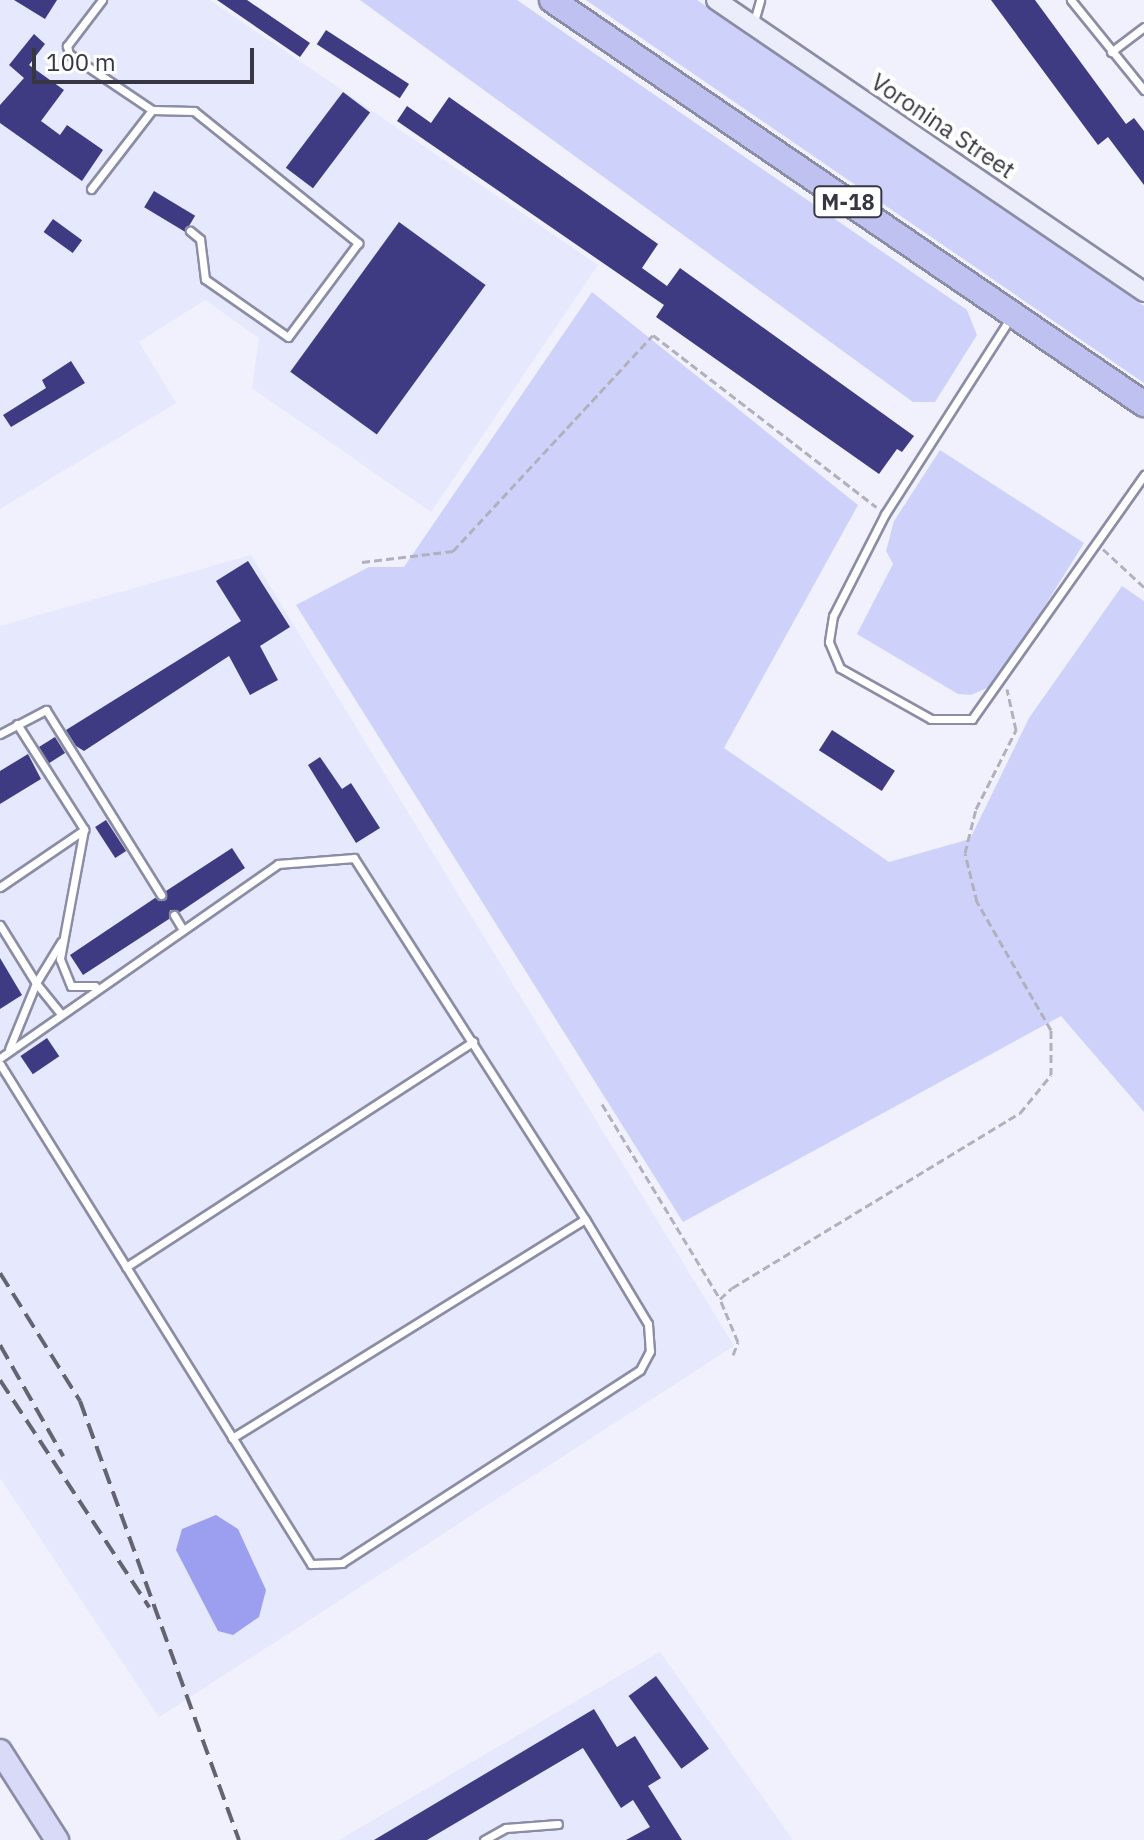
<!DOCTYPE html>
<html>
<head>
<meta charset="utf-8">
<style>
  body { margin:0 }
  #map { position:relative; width:1144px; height:1840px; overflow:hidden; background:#f0f1fc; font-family:"IBM Plex Sans",sans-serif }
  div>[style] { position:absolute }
  .built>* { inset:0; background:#e6e8fd }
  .green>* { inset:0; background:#ced2fa }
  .water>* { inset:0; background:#9c9ff0 }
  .building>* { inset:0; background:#3e3b82; transform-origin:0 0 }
  .path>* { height:3px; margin-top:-1.5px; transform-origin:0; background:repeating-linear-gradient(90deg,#b0b1bc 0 8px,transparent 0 12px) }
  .roads { filter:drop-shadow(2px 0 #8b8da5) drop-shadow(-2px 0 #8b8da5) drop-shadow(0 2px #8b8da5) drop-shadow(0 -2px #8b8da5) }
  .lane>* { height:7px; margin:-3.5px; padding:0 3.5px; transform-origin:3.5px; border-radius:3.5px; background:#fff }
  .secondary>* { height:18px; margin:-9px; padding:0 9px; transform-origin:9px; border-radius:9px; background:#ecedfb }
  .primary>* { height:22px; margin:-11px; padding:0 11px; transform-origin:11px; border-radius:11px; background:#d9daf7 }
  .highway>* { height:24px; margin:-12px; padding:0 12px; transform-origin:12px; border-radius:12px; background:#bfc2f1 }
  .rail>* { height:4px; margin-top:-2px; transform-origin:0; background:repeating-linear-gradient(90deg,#63646f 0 16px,transparent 0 24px) }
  span { translate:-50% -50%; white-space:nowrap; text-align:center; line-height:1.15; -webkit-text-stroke:8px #fff; paint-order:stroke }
  .shield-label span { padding:2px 6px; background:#fff; border:2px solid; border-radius:6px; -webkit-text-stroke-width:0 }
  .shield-label { font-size:22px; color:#363742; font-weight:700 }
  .street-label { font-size:24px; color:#363742 }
  .scale { position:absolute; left:32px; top:48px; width:222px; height:36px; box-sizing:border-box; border:4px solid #363742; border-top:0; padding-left:10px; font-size:24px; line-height:28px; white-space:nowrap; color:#363742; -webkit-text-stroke:6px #fff; paint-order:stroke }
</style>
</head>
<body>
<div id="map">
  <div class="built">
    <i style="clip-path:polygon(0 0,210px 0,598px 265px,431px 512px,252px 388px,259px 338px,205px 300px,139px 342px,176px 403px,0 509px)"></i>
    <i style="clip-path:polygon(251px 555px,734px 1346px,159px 1717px,0 1478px,0 626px)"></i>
    <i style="clip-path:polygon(660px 1652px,793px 1840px,339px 1840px)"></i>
  </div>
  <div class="green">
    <i style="clip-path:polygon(360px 0,517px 0,967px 310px,977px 335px,935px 402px,913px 402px)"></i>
    <i style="clip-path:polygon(586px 0,697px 0,825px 86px,1144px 306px,1144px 383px)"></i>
    <i style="clip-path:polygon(592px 292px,858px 505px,724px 748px,889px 862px,970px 839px,1029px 718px,1122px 586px,1144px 601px,1144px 1112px,1061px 1016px,683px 1222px,296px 605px,369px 567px,404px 567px)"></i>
    <i style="clip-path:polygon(940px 450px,1084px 543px,996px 684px,971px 695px,958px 694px,857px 634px,893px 564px,886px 551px,894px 521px)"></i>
  </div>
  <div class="water">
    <i style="clip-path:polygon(216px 1515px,238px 1529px,266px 1590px,259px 1617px,233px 1635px,218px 1631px,176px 1550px,182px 1529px)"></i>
  </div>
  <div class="building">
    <i style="clip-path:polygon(14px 0,57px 0,45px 19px)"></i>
    <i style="clip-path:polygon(217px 0,247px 0,310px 43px,300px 57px)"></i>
    <i style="clip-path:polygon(991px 0,1035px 0,1126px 124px,1134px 118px,1144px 131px,1144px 185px,1108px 137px,1098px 145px)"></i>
    <i style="left:326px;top:30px;width:99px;height:17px;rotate:33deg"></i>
    <i style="clip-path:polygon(34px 34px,45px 44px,29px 65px,64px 90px,41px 121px,60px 135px,67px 125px,103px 150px,82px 181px,0 123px,0 105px,24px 78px,9px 65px)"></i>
    <i style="left:343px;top:92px;width:34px;height:95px;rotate:37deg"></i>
    <i style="clip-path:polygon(449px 97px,658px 244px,642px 268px,667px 286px,680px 268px,914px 436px,902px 452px,897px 449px,879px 474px,656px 317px,664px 305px,397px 121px,407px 106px,431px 123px)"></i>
    <i style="left:154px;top:191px;width:48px;height:19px;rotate:31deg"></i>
    <i style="left:53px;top:219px;width:36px;height:16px;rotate:36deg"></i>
    <i style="left:399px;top:222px;width:107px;height:185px;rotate:36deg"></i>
    <i style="clip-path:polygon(71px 361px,85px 383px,11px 427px,3px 415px,46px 388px,42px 380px)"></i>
    <i style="clip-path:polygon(248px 561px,290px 627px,260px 646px,278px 680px,250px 695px,229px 656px,84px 751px,76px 746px,66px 730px,241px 621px,216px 581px)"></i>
    <i style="left:832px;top:730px;width:75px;height:24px;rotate:33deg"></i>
    <i style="left:55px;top:737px;width:19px;height:19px;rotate:58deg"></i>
    <i style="clip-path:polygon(28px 754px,41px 779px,0 804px,0 771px)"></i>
    <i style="clip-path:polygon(320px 757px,342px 789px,351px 783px,380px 828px,356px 843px,308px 765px)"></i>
    <i style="left:106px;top:820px;width:37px;height:13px;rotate:57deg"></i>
    <i style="clip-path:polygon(232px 848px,245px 868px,180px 912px,170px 910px,169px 919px,83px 975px,70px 955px,155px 898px,165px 900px,166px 891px)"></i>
    <i style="clip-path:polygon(0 958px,22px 995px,0 1009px)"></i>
    <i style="left:47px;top:1038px;width:22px;height:32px;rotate:56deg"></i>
    <i style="left:656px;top:1676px;width:90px;height:34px;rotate:54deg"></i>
    <i style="clip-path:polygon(594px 1709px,617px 1747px,635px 1736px,661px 1778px,648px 1786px,682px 1840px,626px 1840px,650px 1827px,633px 1800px,621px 1808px,583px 1748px,427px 1840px,374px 1840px)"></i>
  </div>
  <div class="path">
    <i style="left:1103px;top:549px;width:56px;rotate:42.8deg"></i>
    <i style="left:362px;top:562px;width:92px;rotate:-6.9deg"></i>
    <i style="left:453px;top:551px;width:294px;rotate:-47.2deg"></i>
    <i style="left:653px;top:335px;width:282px;rotate:37.6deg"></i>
    <i style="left:602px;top:1104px;width:228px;rotate:58.8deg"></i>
    <i style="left:733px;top:1355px;width:14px;rotate:-69deg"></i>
    <i style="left:738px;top:1342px;width:47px;rotate:-112.7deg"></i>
    <i style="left:720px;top:1299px;width:16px;rotate:-43deg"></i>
    <i style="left:732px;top:1288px;width:337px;rotate:-31.3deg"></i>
    <i style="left:1020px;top:1113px;width:49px;rotate:-50.8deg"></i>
    <i style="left:1051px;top:1075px;width:45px;rotate:-90deg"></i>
    <i style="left:1051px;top:1030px;width:148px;rotate:-120deg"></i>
    <i style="left:977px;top:902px;width:50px;rotate:-103.8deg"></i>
    <i style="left:965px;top:853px;width:45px;rotate:-76deg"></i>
    <i style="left:976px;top:809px;width:89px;rotate:-63.1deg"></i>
    <i style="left:1016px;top:730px;width:42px;rotate:-102.4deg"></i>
  </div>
  <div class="roads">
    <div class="lane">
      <i style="left:102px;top:0;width:58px;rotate:127.3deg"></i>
      <i style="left:67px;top:46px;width:8px;rotate:76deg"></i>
      <i style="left:69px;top:54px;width:100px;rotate:34deg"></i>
      <i style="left:152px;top:110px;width:42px;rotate:1.4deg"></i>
      <i style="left:194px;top:111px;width:211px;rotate:38.8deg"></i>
      <i style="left:358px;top:243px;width:117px;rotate:126.7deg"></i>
      <i style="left:288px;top:337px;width:101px;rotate:-145.1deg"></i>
      <i style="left:205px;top:279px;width:40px;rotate:-97.1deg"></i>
      <i style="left:200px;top:239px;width:13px;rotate:-141deg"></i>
      <i style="left:1071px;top:0;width:116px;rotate:51deg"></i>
      <i style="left:753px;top:25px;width:26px;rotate:-74deg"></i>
      <i style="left:1111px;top:52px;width:41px;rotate:-37.1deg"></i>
      <i style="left:91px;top:189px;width:100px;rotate:-52.3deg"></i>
      <i style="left:1011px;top:317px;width:234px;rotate:122.6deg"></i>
      <i style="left:885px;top:514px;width:114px;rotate:117deg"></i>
      <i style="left:833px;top:616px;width:26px;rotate:99deg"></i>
      <i style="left:829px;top:642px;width:28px;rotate:67deg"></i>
      <i style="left:840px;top:668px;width:104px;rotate:29.3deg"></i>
      <i style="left:931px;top:719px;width:41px"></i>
      <i style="left:972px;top:719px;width:299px;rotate:-54.8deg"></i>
      <i style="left:17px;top:724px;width:125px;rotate:57.5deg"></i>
      <i style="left:84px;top:829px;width:132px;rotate:100.5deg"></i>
      <i style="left:60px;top:959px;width:29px;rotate:68deg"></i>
      <i style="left:71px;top:986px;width:24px"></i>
      <i style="left:0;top:734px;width:52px;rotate:-27.6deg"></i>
      <i style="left:46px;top:710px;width:218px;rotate:58.1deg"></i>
      <i style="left:0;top:887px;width:102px;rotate:-34.2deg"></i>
      <i style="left:174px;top:915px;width:17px;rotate:59deg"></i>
      <i style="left:0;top:925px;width:68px;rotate:58.2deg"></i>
      <i style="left:36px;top:983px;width:71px;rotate:112.2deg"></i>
      <i style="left:61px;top:1014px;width:40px;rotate:-129deg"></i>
      <i style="left:36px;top:983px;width:48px;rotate:-58.6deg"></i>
      <i style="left:0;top:1058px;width:339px;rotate:-34.9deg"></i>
      <i style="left:278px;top:864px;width:76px;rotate:-4.5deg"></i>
      <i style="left:354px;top:858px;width:429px;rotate:57.4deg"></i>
      <i style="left:585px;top:1219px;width:122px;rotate:59deg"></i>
      <i style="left:648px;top:1324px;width:27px;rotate:86deg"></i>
      <i style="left:650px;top:1351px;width:21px;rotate:118deg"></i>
      <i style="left:640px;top:1370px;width:355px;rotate:147.1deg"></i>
      <i style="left:342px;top:1563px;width:31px;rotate:178deg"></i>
      <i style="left:311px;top:1564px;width:589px;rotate:-121.88deg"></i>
      <i style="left:126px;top:1267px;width:414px;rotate:-33deg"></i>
      <i style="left:232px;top:1438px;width:415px;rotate:-31.8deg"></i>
      <i style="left:484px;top:1840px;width:25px;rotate:-29deg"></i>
      <i style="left:506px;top:1828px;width:52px;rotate:-4.4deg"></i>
    </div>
    <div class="secondary">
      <i style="left:716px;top:0;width:518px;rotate:34.3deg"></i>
    </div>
    <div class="primary">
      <i style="left:0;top:1751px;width:106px;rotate:57.4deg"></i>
    </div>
    <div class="highway">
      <i style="left:552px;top:0;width:717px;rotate:34.31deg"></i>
    </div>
  </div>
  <div class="rail">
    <i style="left:0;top:1273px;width:151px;rotate:58deg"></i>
    <i style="left:80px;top:1401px;width:467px;rotate:70.1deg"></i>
    <i style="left:0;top:1345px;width:128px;rotate:60.4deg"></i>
    <i style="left:0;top:1380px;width:272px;rotate:56.7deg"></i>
  </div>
  <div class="shield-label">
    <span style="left:848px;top:202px">М-18</span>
  </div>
  <div class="street-label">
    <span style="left:943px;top:126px;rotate:34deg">Voronina Street</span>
  </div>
  <div class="scale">100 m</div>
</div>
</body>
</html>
